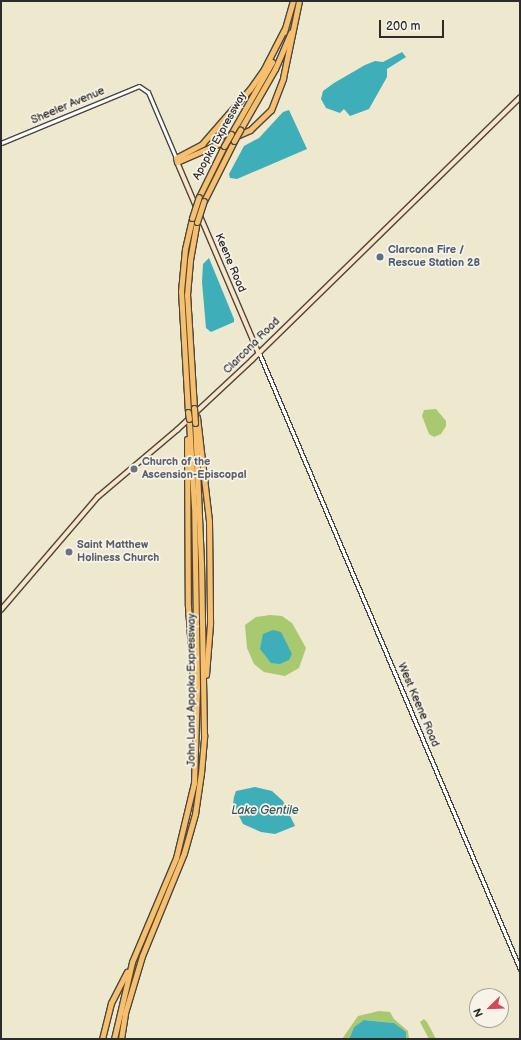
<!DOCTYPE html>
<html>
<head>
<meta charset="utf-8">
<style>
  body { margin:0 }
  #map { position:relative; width:521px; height:1040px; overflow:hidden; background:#eee8ce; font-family:"Balsamiq Sans",sans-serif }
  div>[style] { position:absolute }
  .green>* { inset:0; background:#a9c971 }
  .water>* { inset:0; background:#3eaeb8 }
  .roads { filter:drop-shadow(1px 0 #484743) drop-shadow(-1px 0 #484743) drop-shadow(0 1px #484743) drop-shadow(0 -1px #484743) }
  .tertiary>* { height:3px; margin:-1.5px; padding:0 1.5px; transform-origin:1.5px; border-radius:1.5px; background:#fff }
  .secondary>* { height:3.5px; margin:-1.75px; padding:0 1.75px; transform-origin:1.75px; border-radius:1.75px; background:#fce5c4 }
  .motorway>* { height:5px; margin:-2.5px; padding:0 2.5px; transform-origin:2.5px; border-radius:2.5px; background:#f8bf6c }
  .bridges { filter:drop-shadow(1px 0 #484743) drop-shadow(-1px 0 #484743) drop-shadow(0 1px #484743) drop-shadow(0 -1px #484743) }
  .motorway-bridge>* { height:5px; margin:-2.5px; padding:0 2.5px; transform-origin:2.5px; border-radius:2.5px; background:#f8bf6c }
  .dots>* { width:11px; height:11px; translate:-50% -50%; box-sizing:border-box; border:2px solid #f7f3e8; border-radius:50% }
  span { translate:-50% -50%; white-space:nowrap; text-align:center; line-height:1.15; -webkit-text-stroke:3.5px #f7f3e8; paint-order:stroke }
  .street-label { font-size:11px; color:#2b2b2b }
  .service-label { font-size:11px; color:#4e5e75; font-weight:700 }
  .left { translate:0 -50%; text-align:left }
  .worship-label { font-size:11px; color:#5b616d; font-weight:700 }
  .water-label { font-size:12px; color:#32595c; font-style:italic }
  .frame { position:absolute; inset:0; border:2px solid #2b2b2b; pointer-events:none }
  .north { position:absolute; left:469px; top:988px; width:40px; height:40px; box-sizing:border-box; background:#f7f3e8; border:1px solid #a5a39c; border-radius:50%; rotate:247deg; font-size:11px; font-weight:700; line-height:16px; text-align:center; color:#2b2b2b }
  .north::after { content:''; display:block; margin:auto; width:14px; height:18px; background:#d1495b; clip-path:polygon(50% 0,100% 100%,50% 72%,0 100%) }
  .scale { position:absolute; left:379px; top:20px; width:65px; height:18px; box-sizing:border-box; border:2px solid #2b2b2b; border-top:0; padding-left:5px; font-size:12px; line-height:14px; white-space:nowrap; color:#2b2b2b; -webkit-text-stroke:3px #f7f3e8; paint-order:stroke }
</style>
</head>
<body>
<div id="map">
  <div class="green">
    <i style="clip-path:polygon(436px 409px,446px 421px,446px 426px,441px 434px,434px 437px,429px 434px,422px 416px,424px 410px)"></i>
    <i style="clip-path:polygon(270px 615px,282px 616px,292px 623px,306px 648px,299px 668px,285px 676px,264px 672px,254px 664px,247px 648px,245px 625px,256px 617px)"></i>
    <i style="clip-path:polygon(379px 1011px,390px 1012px,394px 1019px,408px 1031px,409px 1039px,406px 1039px,394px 1023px,365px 1020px,354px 1027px,349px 1039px,342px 1039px,358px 1016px)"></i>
    <i style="clip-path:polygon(424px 1019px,427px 1022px,436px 1039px,429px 1039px,420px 1022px)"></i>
  </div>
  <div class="water">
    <i style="clip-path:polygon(402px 52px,406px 57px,387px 69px,387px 77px,369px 109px,350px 116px,344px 109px,340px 113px,326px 108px,321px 99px,323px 91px,334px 83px,365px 65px,375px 61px,383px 62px)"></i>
    <i style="clip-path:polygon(289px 110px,307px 149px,237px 179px,230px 178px,229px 174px,244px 146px,259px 138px,283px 112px)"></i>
    <i style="clip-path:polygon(209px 258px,234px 319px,234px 322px,211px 332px,206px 328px,202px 282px,203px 264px)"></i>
    <i style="clip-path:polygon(273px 630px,281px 632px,292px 654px,289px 660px,280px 664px,271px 663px,260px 649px,263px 634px)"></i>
    <i style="clip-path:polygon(255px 787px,272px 791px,283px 801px,295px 826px,275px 834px,261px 832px,243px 824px,233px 804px,234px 797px,236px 791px)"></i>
    <i style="clip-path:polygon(364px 1020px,394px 1023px,406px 1032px,406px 1039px,349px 1039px,354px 1027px)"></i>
  </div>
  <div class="roads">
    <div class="tertiary">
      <i style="left:1px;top:143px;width:149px;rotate:-22.4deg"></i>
      <i style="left:139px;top:86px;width:11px;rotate:34deg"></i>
      <i style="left:148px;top:92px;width:72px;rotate:67deg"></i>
      <i style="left:259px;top:353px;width:669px;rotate:67.04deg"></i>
    </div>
    <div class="secondary">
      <i style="left:177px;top:161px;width:209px;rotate:66.9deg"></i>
      <i style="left:1px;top:610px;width:149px;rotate:-49.4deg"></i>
      <i style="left:98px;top:497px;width:104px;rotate:-40.3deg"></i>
      <i style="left:177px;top:430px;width:103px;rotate:-43deg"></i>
      <i style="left:252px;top:360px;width:375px;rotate:-44.4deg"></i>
    </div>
    <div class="motorway">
      <i style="left:284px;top:32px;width:32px;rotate:-74deg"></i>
      <i style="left:240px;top:130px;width:70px;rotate:-60.2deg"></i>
      <i style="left:275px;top:69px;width:40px;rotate:-66.6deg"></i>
      <i style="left:231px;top:134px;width:83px;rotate:-60.3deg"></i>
      <i style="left:176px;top:158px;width:30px;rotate:-28deg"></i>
      <i style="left:202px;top:144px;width:73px;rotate:-48.9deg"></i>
      <i style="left:250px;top:89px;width:24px;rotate:-55deg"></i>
      <i style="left:264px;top:69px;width:44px;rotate:-62.9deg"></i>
      <i style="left:177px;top:162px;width:80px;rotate:-23.7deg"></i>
      <i style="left:250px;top:130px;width:29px;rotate:-44deg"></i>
      <i style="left:271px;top:110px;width:34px;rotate:-69deg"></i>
      <i style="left:283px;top:78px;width:79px;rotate:-78.3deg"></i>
      <i style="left:199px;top:197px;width:57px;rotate:-63.9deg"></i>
      <i style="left:204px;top:201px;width:67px;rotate:-63.4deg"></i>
      <i style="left:194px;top:408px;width:113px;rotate:-93.5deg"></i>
      <i style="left:187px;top:295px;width:35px;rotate:-85deg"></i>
      <i style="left:190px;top:260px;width:39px;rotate:-80deg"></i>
      <i style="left:188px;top:412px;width:121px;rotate:-93.3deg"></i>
      <i style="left:181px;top:291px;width:42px;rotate:-84.6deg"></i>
      <i style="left:185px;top:249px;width:32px;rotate:-77deg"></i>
      <i style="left:197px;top:417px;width:105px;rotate:83.4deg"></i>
      <i style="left:209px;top:521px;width:103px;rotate:89.4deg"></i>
      <i style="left:210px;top:624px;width:51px;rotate:94.5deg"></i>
      <i style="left:187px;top:439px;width:167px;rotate:89.7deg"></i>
      <i style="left:188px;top:606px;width:91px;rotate:86.2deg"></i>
      <i style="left:102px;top:1039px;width:37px;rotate:-76deg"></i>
      <i style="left:111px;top:1003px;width:35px;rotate:-63deg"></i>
      <i style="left:114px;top:1039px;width:79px;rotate:-76.8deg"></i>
      <i style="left:132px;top:962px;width:113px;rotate:-67.1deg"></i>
      <i style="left:176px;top:858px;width:77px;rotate:-76.5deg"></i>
      <i style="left:194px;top:783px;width:95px;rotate:-88.2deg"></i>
      <i style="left:197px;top:688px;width:181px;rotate:-90.9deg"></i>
      <i style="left:194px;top:507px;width:88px;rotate:-93.3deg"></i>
      <i style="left:121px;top:1039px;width:26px;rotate:-81deg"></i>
      <i style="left:125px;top:1013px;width:59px;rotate:-73.4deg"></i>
      <i style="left:142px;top:956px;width:111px;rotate:-67.8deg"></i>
      <i style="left:184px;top:853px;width:41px;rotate:-74.2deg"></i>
      <i style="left:195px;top:814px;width:41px;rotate:-81.7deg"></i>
      <i style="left:201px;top:773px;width:38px;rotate:-85deg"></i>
      <i style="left:204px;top:735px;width:171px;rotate:-91deg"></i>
      <i style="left:201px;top:564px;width:141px;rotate:-92.4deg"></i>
    </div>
  </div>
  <div class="bridges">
    <div class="motorway-bridge">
      <i style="left:234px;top:141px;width:13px;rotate:-61deg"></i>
      <i style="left:224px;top:146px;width:14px;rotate:-60deg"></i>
      <i style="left:192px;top:218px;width:22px;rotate:-72deg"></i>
      <i style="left:197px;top:222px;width:22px;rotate:-72deg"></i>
      <i style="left:194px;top:408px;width:15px;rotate:86deg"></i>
      <i style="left:188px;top:412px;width:7px;rotate:82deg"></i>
    </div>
  </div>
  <div class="dots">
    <i style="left:380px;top:257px;background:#5c6f8a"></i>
    <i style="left:134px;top:469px;background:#6b7280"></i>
    <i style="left:69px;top:552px;background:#6b7280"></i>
  </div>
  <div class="street-label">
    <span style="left:68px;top:106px;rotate:-23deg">Sheeler Avenue</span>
    <span style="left:220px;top:136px;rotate:-61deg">Apopka Expressway</span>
    <span style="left:230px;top:263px;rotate:67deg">Keene Road</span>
    <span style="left:252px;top:346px;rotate:-45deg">Clarcona Road</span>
    <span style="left:192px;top:690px;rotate:-90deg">John Land Apopka Expressway</span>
    <span style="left:418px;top:705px;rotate:67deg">West Keene Road</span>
  </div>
  <div class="service-label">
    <span class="left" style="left:388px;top:257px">Clarcona Fire /<br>Rescue Station 28</span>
  </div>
  <div class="worship-label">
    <span class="left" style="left:142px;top:469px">Church of the<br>Ascension-Episcopal</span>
    <span class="left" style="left:77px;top:552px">Saint Matthew<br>Holiness Church</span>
  </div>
  <div class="water-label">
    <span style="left:265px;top:811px">Lake Gentile</span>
  </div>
  <div class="frame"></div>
  <div class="north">N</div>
  <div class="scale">200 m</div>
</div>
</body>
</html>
